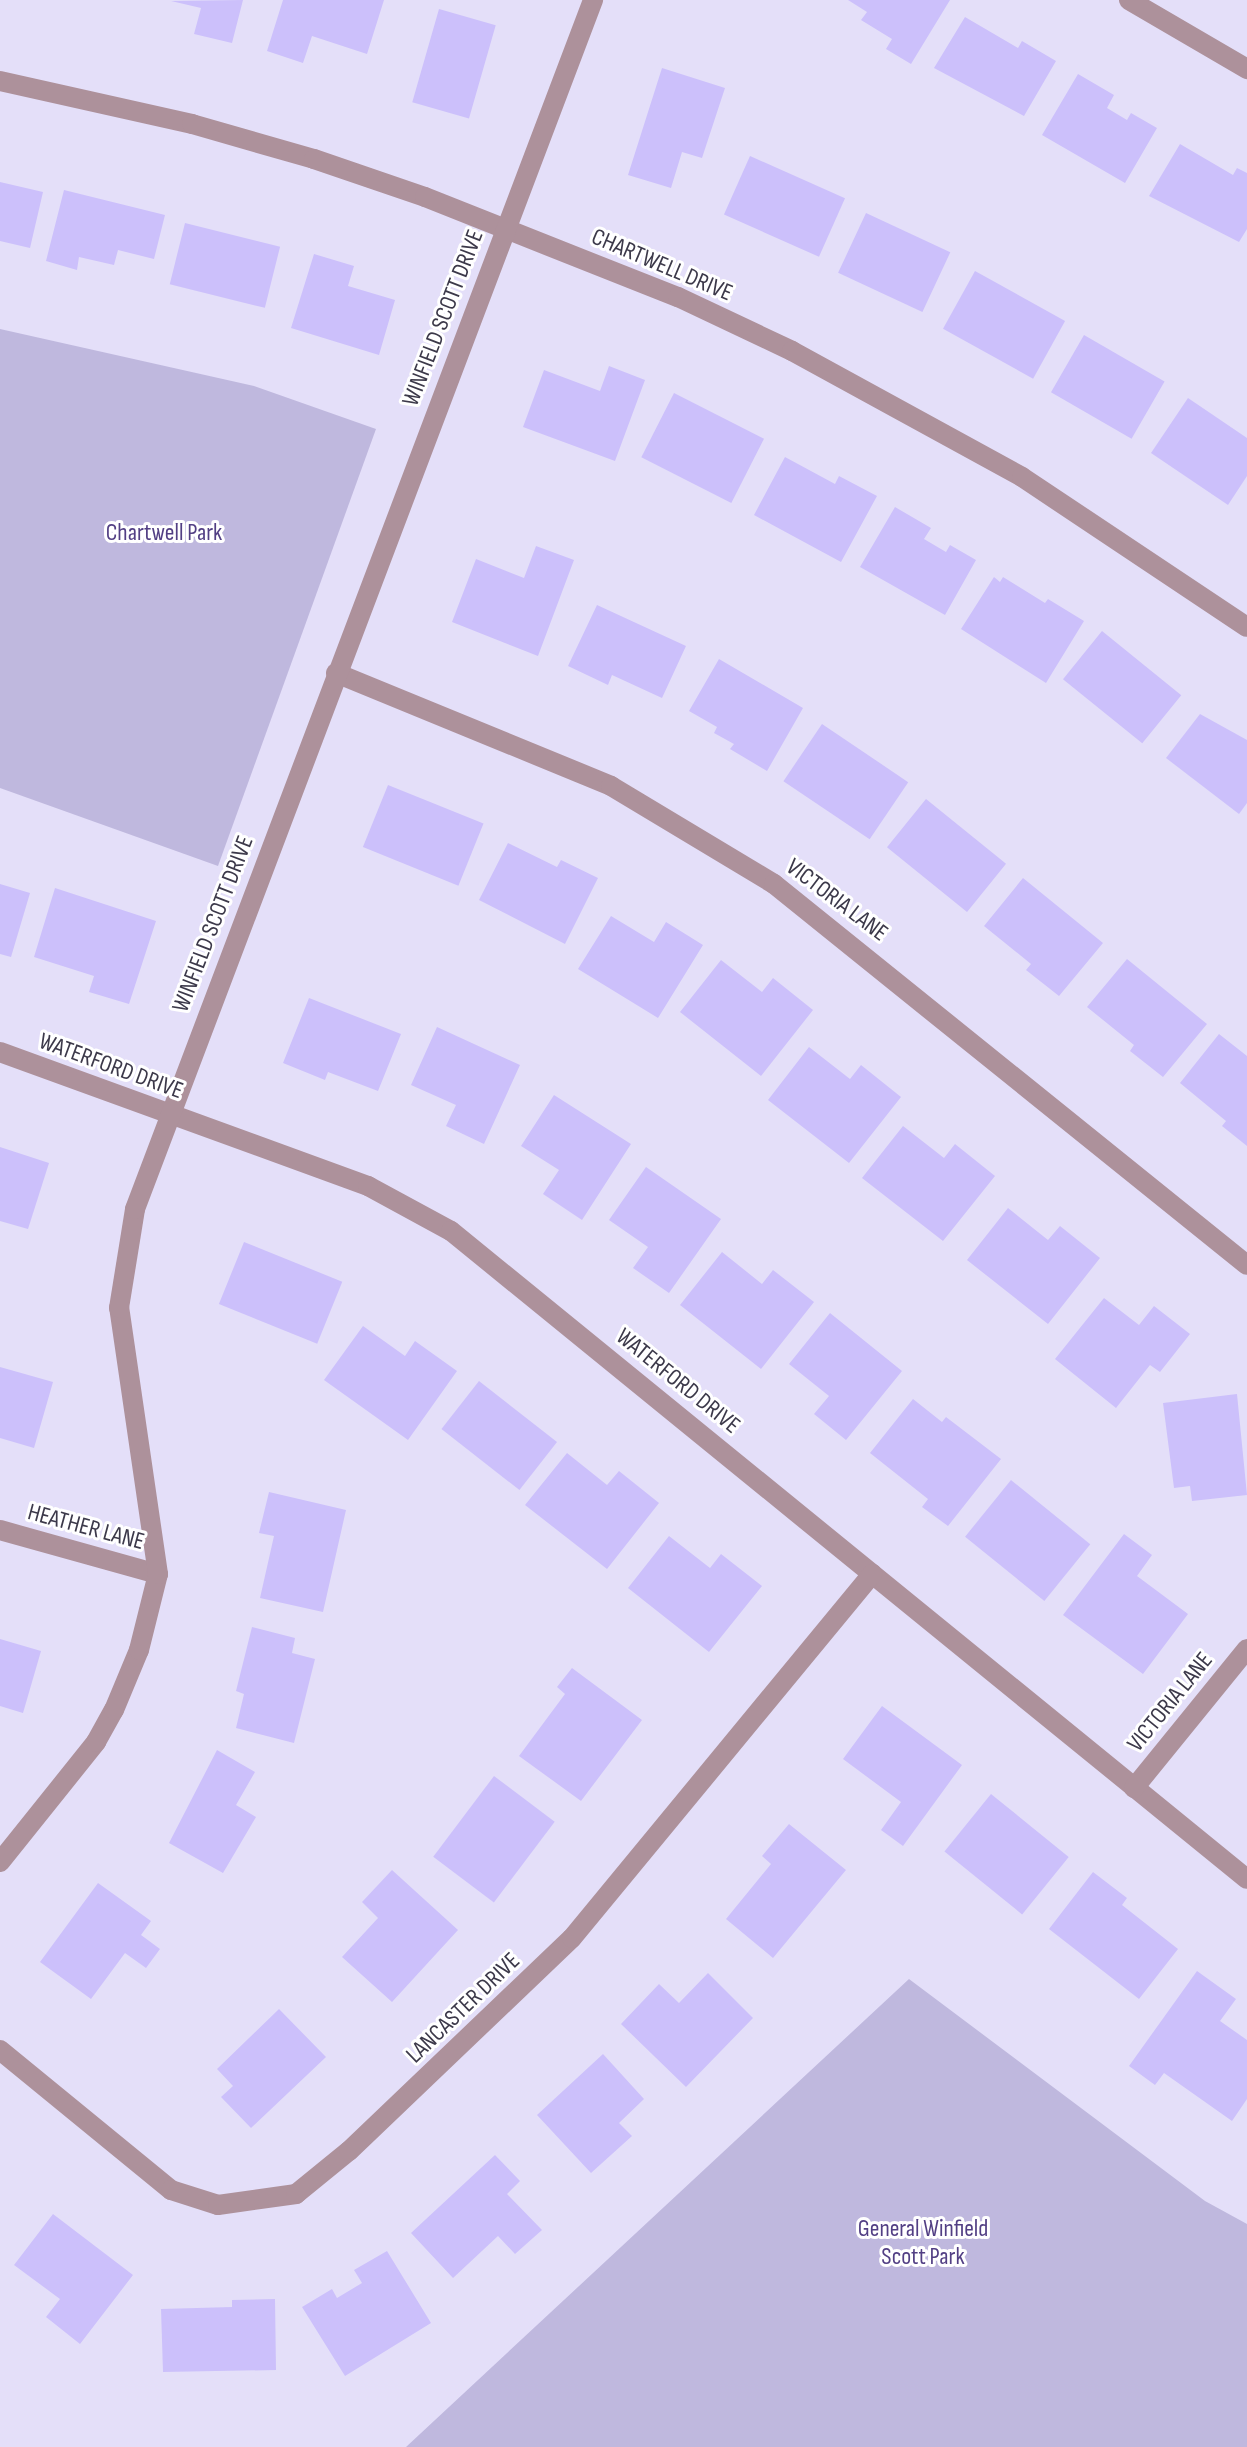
<!DOCTYPE html>
<html>
<head>
<meta charset="utf-8">
<style>
  body { margin:0 }
  #map { position:relative; width:1247px; height:2447px; overflow:hidden; background:#e4dff9; font-family:"Sofia Sans Condensed",sans-serif }
  div>[style] { position:absolute }
  .green>* { inset:0; background:#bfb8de }
  .building>* { inset:0; background:#ccc0fb; transform-origin:0 0 }
  .minor>* { height:20px; margin:-10px; padding:0 10px; transform-origin:10px; border-radius:10px; background:#ad919b }
  span { translate:-50% -50%; white-space:nowrap; text-align:center; line-height:1.15; -webkit-text-stroke:6px #fff; paint-order:stroke }
  .street-label { font-size:24px; color:#3c394a }
  .park-label { font-size:24px; color:#523f84 }
</style>
</head>
<body>
<div id="map">
  <div class="green">
    <i style="clip-path:polygon(0 329px,254px 386px,376px 429px,218px 866px,0 788px)"></i>
    <i style="clip-path:polygon(909px 1979px,1205px 2201px,1247px 2224px,1247px 2447px,406px 2447px)"></i>
  </div>
  <div class="building">
    <i style="clip-path:polygon(243px 0,232px 43px,194px 34px,201px 8px,171px 1px)"></i>
    <i style="clip-path:polygon(283px 0,384px 0,367px 54px,312px 36px,303px 63px,267px 51px)"></i>
    <i style="clip-path:polygon(848px 0,950px 0,911px 64px,886px 49px,892px 39px,861px 20px,867px 12px)"></i>
    <i style="left:439px;top:9px;width:59px;height:97px;rotate:16deg"></i>
    <i style="clip-path:polygon(965px 17px,1018px 48px,1022px 41px,1056px 61px,1024px 116px,934px 68px)"></i>
    <i style="clip-path:polygon(662px 68px,725px 88px,702px 158px,682px 152px,671px 188px,628px 175px)"></i>
    <i style="clip-path:polygon(1078px 74px,1114px 95px,1107px 108px,1127px 120px,1131px 113px,1157px 128px,1125px 183px,1042px 135px)"></i>
    <i style="clip-path:polygon(1180px 144px,1233px 175px,1237px 168px,1247px 173px,1247px 229px,1239px 242px,1149px 196px)"></i>
    <i style="left:750px;top:156px;width:104px;height:64px;rotate:24deg"></i>
    <i style="clip-path:polygon(0 182px,43px 192px,30px 248px,0 241px)"></i>
    <i style="clip-path:polygon(64px 190px,165px 215px,154px 259px,118px 250px,114px 265px,79px 257px,77px 270px,46px 261px)"></i>
    <i style="left:866px;top:213px;width:93px;height:66px;rotate:25deg"></i>
    <i style="left:185px;top:223px;width:98px;height:63px;rotate:14deg"></i>
    <i style="clip-path:polygon(314px 254px,354px 266px,348px 286px,395px 300px,379px 355px,291px 328px)"></i>
    <i style="left:975px;top:271px;width:103px;height:66px;rotate:29deg"></i>
    <i style="left:1084px;top:335px;width:93px;height:66px;rotate:30deg"></i>
    <i style="clip-path:polygon(609px 366px,645px 380px,615px 461px,523px 427px,544px 370px,600px 391px)"></i>
    <i style="left:674px;top:393px;width:101px;height:72px;rotate:27deg"></i>
    <i style="clip-path:polygon(1188px 398px,1247px 438px,1247px 476px,1228px 505px,1151px 453px)"></i>
    <i style="clip-path:polygon(785px 457px,835px 484px,839px 476px,877px 496px,841px 562px,754px 515px)"></i>
    <i style="clip-path:polygon(895px 507px,931px 528px,924px 539px,946px 552px,950px 545px,976px 560px,945px 615px,860px 567px)"></i>
    <i style="clip-path:polygon(536px 546px,574px 560px,538px 656px,452px 622px,476px 559px,524px 578px)"></i>
    <i style="clip-path:polygon(994px 577px,1000px 582px,1003px 577px,1045px 603px,1048px 599px,1084px 621px,1046px 683px,961px 629px)"></i>
    <i style="clip-path:polygon(597px 605px,686px 646px,662px 698px,612px 675px,608px 685px,568px 666px)"></i>
    <i style="left:1102px;top:631px;width:102px;height:62px;rotate:39deg"></i>
    <i style="clip-path:polygon(719px 659px,803px 708px,767px 771px,730px 749px,734px 744px,714px 733px,717px 727px,689px 711px)"></i>
    <i style="clip-path:polygon(1200px 714px,1247px 740px,1247px 803px,1239px 814px,1166px 758px)"></i>
    <i style="left:822px;top:724px;width:104px;height:69px;rotate:34deg"></i>
    <i style="left:388px;top:785px;width:103px;height:67px;rotate:22deg"></i>
    <i style="left:926px;top:799px;width:103px;height:62px;rotate:39deg"></i>
    <i style="clip-path:polygon(508px 843px,557px 867px,561px 860px,598px 878px,565px 944px,479px 900px)"></i>
    <i style="clip-path:polygon(1023px 878px,1103px 943px,1059px 996px,1026px 970px,1031px 964px,984px 926px)"></i>
    <i style="clip-path:polygon(0 884px,30px 893px,11px 957px,0 954px)"></i>
    <i style="clip-path:polygon(55px 888px,156px 921px,129px 1004px,89px 992px,94px 976px,34px 957px)"></i>
    <i style="clip-path:polygon(611px 916px,654px 942px,666px 922px,703px 945px,658px 1018px,578px 969px)"></i>
    <i style="clip-path:polygon(1127px 959px,1207px 1024px,1163px 1077px,1130px 1051px,1134px 1045px,1087px 1007px)"></i>
    <i style="clip-path:polygon(721px 960px,762px 992px,773px 978px,813px 1010px,761px 1076px,680px 1012px)"></i>
    <i style="clip-path:polygon(309px 998px,401px 1034px,378px 1091px,328px 1072px,325px 1080px,283px 1063px)"></i>
    <i style="clip-path:polygon(437px 1027px,520px 1065px,484px 1144px,446px 1126px,456px 1105px,411px 1085px)"></i>
    <i style="clip-path:polygon(1219px 1034px,1247px 1056px,1247px 1146px,1222px 1126px,1226px 1121px,1180px 1083px)"></i>
    <i style="clip-path:polygon(809px 1047px,850px 1079px,861px 1065px,901px 1097px,849px 1163px,768px 1100px)"></i>
    <i style="clip-path:polygon(554px 1095px,631px 1144px,582px 1220px,543px 1194px,559px 1170px,521px 1146px)"></i>
    <i style="clip-path:polygon(903px 1126px,944px 1158px,955px 1144px,995px 1176px,943px 1241px,862px 1178px)"></i>
    <i style="clip-path:polygon(0 1147px,49px 1163px,28px 1229px,0 1221px)"></i>
    <i style="clip-path:polygon(646px 1167px,721px 1219px,669px 1293px,633px 1268px,648px 1247px,609px 1220px)"></i>
    <i style="clip-path:polygon(1008px 1208px,1048px 1240px,1060px 1226px,1100px 1258px,1048px 1324px,967px 1260px)"></i>
    <i style="left:244px;top:1242px;width:106px;height:67px;rotate:22deg"></i>
    <i style="clip-path:polygon(722px 1252px,762px 1284px,773px 1270px,814px 1302px,761px 1369px,680px 1305px)"></i>
    <i style="clip-path:polygon(1104px 1298px,1139px 1325px,1154px 1306px,1190px 1334px,1160px 1372px,1150px 1365px,1116px 1408px,1055px 1359px)"></i>
    <i style="clip-path:polygon(830px 1313px,902px 1371px,846px 1440px,814px 1414px,829px 1396px,789px 1364px)"></i>
    <i style="clip-path:polygon(363px 1326px,405px 1356px,415px 1341px,457px 1371px,408px 1440px,324px 1380px)"></i>
    <i style="clip-path:polygon(0 1367px,53px 1382px,34px 1448px,0 1438px)"></i>
    <i style="left:479px;top:1381px;width:99px;height:61px;rotate:38deg"></i>
    <i style="clip-path:polygon(1237px 1394px,1247px 1495px,1192px 1501px,1190px 1486px,1174px 1488px,1163px 1403px)"></i>
    <i style="clip-path:polygon(913px 1399px,942px 1422px,946px 1417px,1001px 1459px,948px 1526px,922px 1507px,928px 1499px,870px 1453px)"></i>
    <i style="clip-path:polygon(567px 1453px,607px 1485px,619px 1471px,659px 1503px,607px 1569px,525px 1505px)"></i>
    <i style="left:1011px;top:1480px;width:102px;height:73px;rotate:39deg"></i>
    <i style="clip-path:polygon(269px 1492px,346px 1510px,323px 1612px,260px 1598px,274px 1536px,259px 1533px)"></i>
    <i style="clip-path:polygon(1124px 1534px,1152px 1555px,1137px 1576px,1188px 1614px,1143px 1674px,1063px 1615px)"></i>
    <i style="clip-path:polygon(669px 1536px,710px 1568px,721px 1554px,762px 1586px,709px 1652px,628px 1588px)"></i>
    <i style="clip-path:polygon(252px 1627px,295px 1638px,292px 1653px,315px 1659px,294px 1743px,236px 1728px,244px 1694px,236px 1691px)"></i>
    <i style="clip-path:polygon(0 1639px,41px 1651px,23px 1713px,0 1706px)"></i>
    <i style="clip-path:polygon(572px 1668px,642px 1720px,581px 1801px,519px 1756px,565px 1694px,557px 1687px)"></i>
    <i style="clip-path:polygon(882px 1706px,962px 1765px,903px 1846px,881px 1830px,901px 1802px,843px 1759px)"></i>
    <i style="clip-path:polygon(217px 1750px,255px 1772px,236px 1805px,256px 1817px,223px 1873px,169px 1843px)"></i>
    <i style="left:494px;top:1776px;width:76px;height:101px;rotate:37deg"></i>
    <i style="left:991px;top:1794px;width:100px;height:74px;rotate:39deg"></i>
    <i style="clip-path:polygon(789px 1824px,846px 1870px,773px 1958px,726px 1919px,771px 1864px,762px 1856px)"></i>
    <i style="clip-path:polygon(392px 1870px,458px 1930px,392px 2002px,342px 1957px,378px 1918px,362px 1902px)"></i>
    <i style="clip-path:polygon(1093px 1872px,1127px 1898px,1122px 1905px,1178px 1949px,1139px 1999px,1049px 1929px)"></i>
    <i style="clip-path:polygon(98px 1883px,151px 1921px,141px 1935px,160px 1949px,146px 1968px,125px 1953px,91px 1999px,40px 1962px)"></i>
    <i style="clip-path:polygon(1197px 1971px,1236px 1999px,1220px 2021px,1247px 2040px,1247px 2099px,1232px 2121px,1164px 2073px,1155px 2085px,1129px 2066px)"></i>
    <i style="clip-path:polygon(708px 1973px,753px 2018px,686px 2087px,621px 2024px,659px 1984px,679px 2003px)"></i>
    <i style="clip-path:polygon(279px 2009px,326px 2057px,251px 2128px,221px 2097px,233px 2086px,217px 2069px)"></i>
    <i style="clip-path:polygon(603px 2054px,644px 2099px,619px 2123px,632px 2136px,591px 2173px,537px 2115px)"></i>
    <i style="clip-path:polygon(495px 2155px,520px 2181px,507px 2194px,542px 2230px,515px 2254px,498px 2236px,453px 2278px,411px 2233px)"></i>
    <i style="clip-path:polygon(53px 2214px,133px 2275px,80px 2344px,46px 2317px,60px 2299px,14px 2265px)"></i>
    <i style="clip-path:polygon(387px 2251px,431px 2323px,345px 2376px,302px 2307px,332px 2289px,337px 2298px,362px 2283px,354px 2270px)"></i>
    <i style="clip-path:polygon(275px 2299px,276px 2370px,163px 2372px,161px 2309px,232px 2307px,232px 2300px)"></i>
  </div>
  <div class="minor">
    <i style="left:1129px;top:0;width:137px;rotate:30.3deg"></i>
    <i style="left:0;top:81px;width:197px;rotate:12.6deg"></i>
    <i style="left:192px;top:124px;width:127px;rotate:16deg"></i>
    <i style="left:314px;top:159px;width:117px;rotate:18.9deg"></i>
    <i style="left:425px;top:197px;width:272px;rotate:21.6deg"></i>
    <i style="left:678px;top:297px;width:126px;rotate:25.3deg"></i>
    <i style="left:792px;top:351px;width:262px;rotate:28.7deg"></i>
    <i style="left:1022px;top:477px;width:270px;rotate:33.7deg"></i>
    <i style="left:336px;top:673px;width:297px;rotate:22.3deg"></i>
    <i style="left:611px;top:786px;width:190px;rotate:31deg"></i>
    <i style="left:774px;top:884px;width:607px;rotate:38.85deg"></i>
    <i style="left:0;top:1052px;width:392px;rotate:20deg"></i>
    <i style="left:368px;top:1186px;width:94px;rotate:28.5deg"></i>
    <i style="left:451px;top:1231px;width:1026px;rotate:39.15deg"></i>
    <i style="left:0;top:1530px;width:164px;rotate:15.6deg"></i>
    <i style="left:1134px;top:1788px;width:179px;rotate:-50.9deg"></i>
    <i style="left:0;top:1862px;width:154px;rotate:-51.3deg"></i>
    <i style="left:96px;top:1742px;width:37px;rotate:-61deg"></i>
    <i style="left:114px;top:1710px;width:65px;rotate:-67.4deg"></i>
    <i style="left:139px;top:1650px;width:78px;rotate:-76deg"></i>
    <i style="left:158px;top:1574px;width:269px;rotate:-98.3deg"></i>
    <i style="left:119px;top:1308px;width:100px;rotate:-80.8deg"></i>
    <i style="left:135px;top:1209px;width:1293px;rotate:-69.25deg"></i>
    <i style="left:0;top:2050px;width:221px;rotate:39.3deg"></i>
    <i style="left:171px;top:2190px;width:49px;rotate:17.7deg"></i>
    <i style="left:218px;top:2205px;width:79px;rotate:-8deg"></i>
    <i style="left:296px;top:2194px;width:68px;rotate:-39.1deg"></i>
    <i style="left:349px;top:2151px;width:308px;rotate:-43.7deg"></i>
    <i style="left:572px;top:1938px;width:472px;rotate:-50.5deg"></i>
  </div>
  <div class="street-label">
    <span style="left:662px;top:265px;rotate:23deg">CHARTWELL DRIVE</span>
    <span style="left:443px;top:318px;rotate:-69deg">WINFIELD SCOTT DRIVE</span>
    <span style="left:837px;top:900px;rotate:37deg">VICTORIA LANE</span>
    <span style="left:213px;top:924px;rotate:-69deg">WINFIELD SCOTT DRIVE</span>
    <span style="left:111px;top:1066px;rotate:20deg">WATERFORD DRIVE</span>
    <span style="left:678px;top:1381px;rotate:39deg">WATERFORD DRIVE</span>
    <span style="left:86px;top:1527px;rotate:15deg">HEATHER LANE</span>
    <span style="left:1170px;top:1702px;rotate:-51deg">VICTORIA LANE</span>
    <span style="left:463px;top:2008px;rotate:-44deg">LANCASTER DRIVE</span>
  </div>
  <div class="park-label">
    <span style="left:164px;top:533px">Chartwell Park</span>
    <span style="left:923px;top:2243px">General Winfield<br>Scott Park</span>
  </div>
</div>
</body>
</html>
